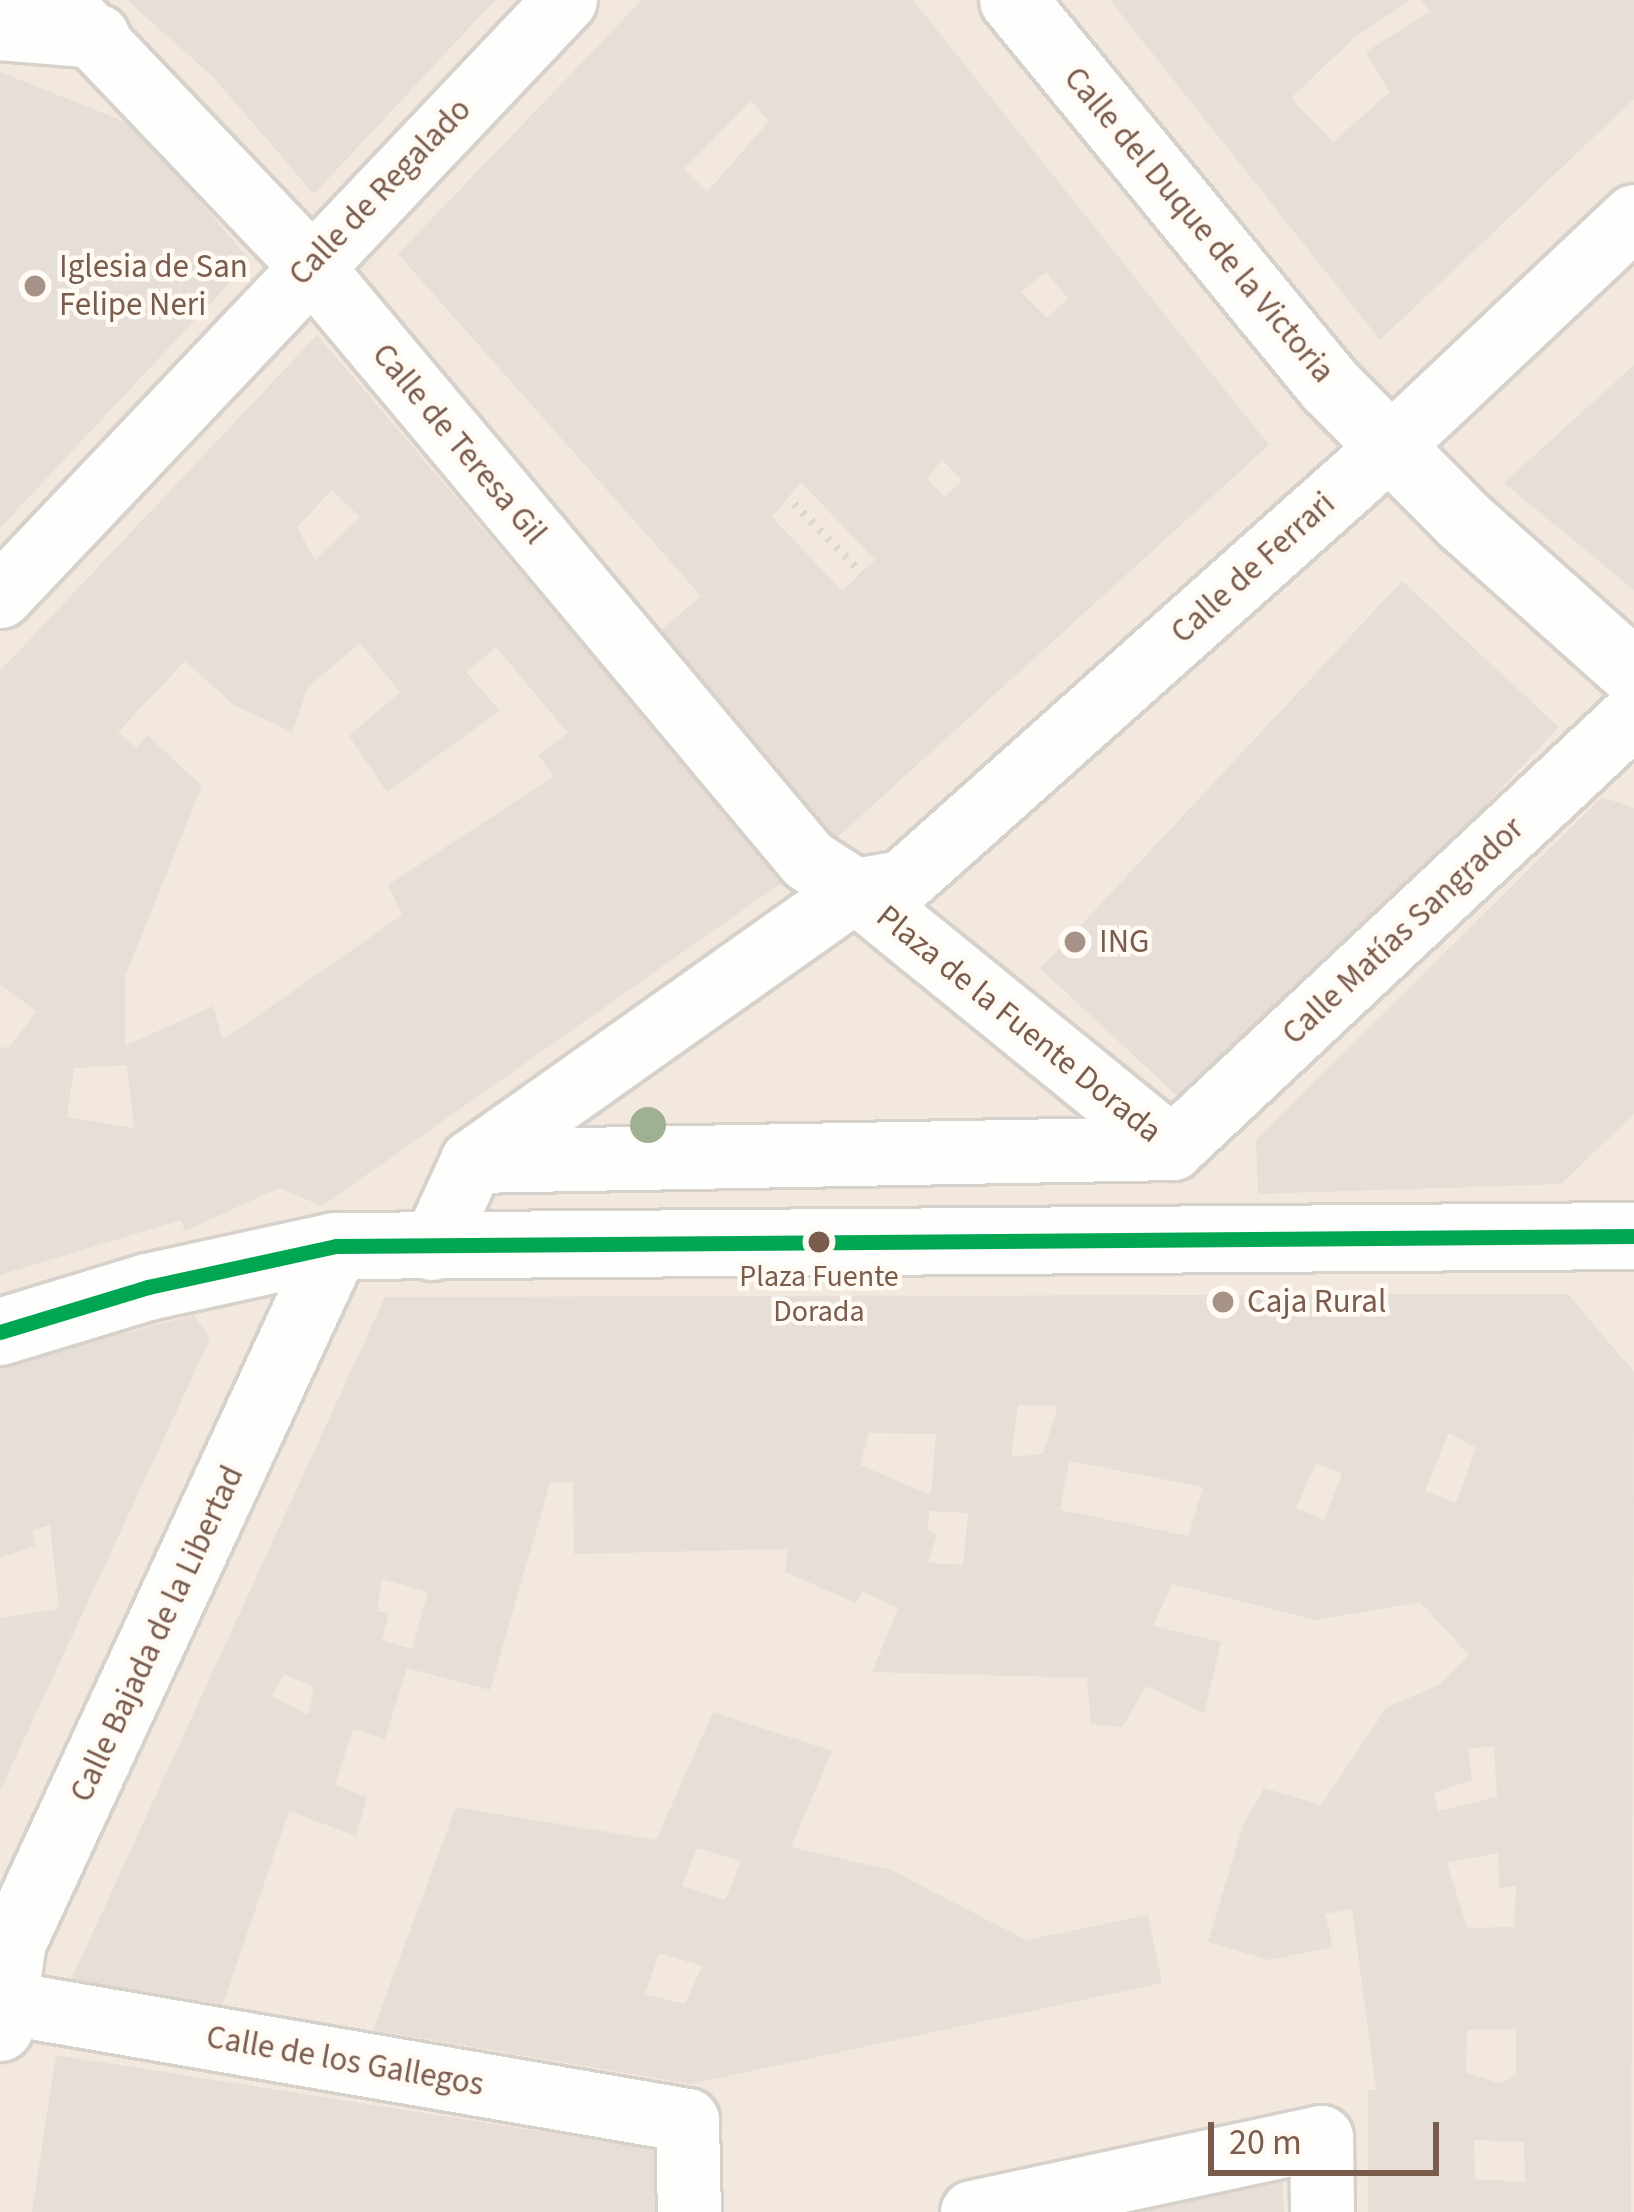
<!DOCTYPE html>
<html>
<head>
<meta charset="utf-8">
<style>
  body { margin:0 }
  #map { position:relative; width:1634px; height:2212px; overflow:hidden; background:#f9f5f0; font-family:"Source Sans 3",sans-serif }
  div>[style] { position:absolute }
  .residential>* { inset:0; background:#f2e8de; transform-origin:0 0 }
  .building>* { inset:0; background:#e6ded7; transform-origin:0 0 }
  .path>* { height:8px; margin-top:-4px; transform-origin:0; background:repeating-linear-gradient(90deg,#dcd5d0 0 3px,transparent 0 12px) }
  .roads { filter:drop-shadow(3px 0 #d7d1cb) drop-shadow(-3px 0 #d7d1cb) drop-shadow(0 3px #d7d1cb) drop-shadow(0 -3px #d7d1cb) }
  .pedestrian>* { height:63px; margin:-31.5px; padding:0 31.5px; transform-origin:31.5px; border-radius:31.5px; background:#fefefd }
  .minor>* { height:66px; margin:-33px; padding:0 33px; transform-origin:33px; border-radius:33px; background:#fefefd }
  .bus-1>* { height:15px; margin:-7.5px; padding:0 7.5px; transform-origin:7.5px; border-radius:7.5px; background:#00a651 }
  .trees>* { width:36px; height:36px; margin:-18px; border-radius:50%; background:#9eb190 }
  .dots>* { width:33px; height:33px; translate:-50% -50%; box-sizing:border-box; border:6px solid #fffaf3; border-radius:50% }
  span { translate:-50% -50%; white-space:nowrap; text-align:center; line-height:1.15; -webkit-text-stroke:9px #fffaf3; paint-order:stroke }
  .bus-label { font-size:30px; color:#7a5c4d }
  .street-label { font-size:33px; color:#7a5c4d }
  .poi-label { font-size:33px; color:#7a5c4d }
  .left { translate:0 -50%; text-align:left }
  .scale { position:absolute; left:1208px; top:2122px; width:231px; height:54px; box-sizing:border-box; border:6px solid #7a5c4d; border-top:0; padding-left:15px; font-size:36px; line-height:42px; white-space:nowrap; color:#7a5c4d; -webkit-text-stroke:9px #fffaf3; paint-order:stroke }
</style>
</head>
<body>
<div id="map">
  <div class="residential">
    <i style="left:0;top:0;width:1634px;height:2212px"></i>
  </div>
  <div class="building">
    <i style="clip-path:polygon(127px 0,495px 0,314px 194px,213px 77px)"></i>
    <i style="clip-path:polygon(evenodd,642px 0,913px 0,1269px 445px,829px 845px,654px 636px,701px 596px,398px 254px,642px 0,751px 101px,769px 121px,707px 192px,684px 169px,751px 101px,642px 0,1046px 272px,1068px 298px,1047px 318px,1021px 292px,1046px 272px,642px 0,942px 460px,962px 481px,944px 497px,927px 478px,942px 460px,642px 0,801px 482px,875px 560px,842px 591px,772px 517px,801px 482px)"></i>
    <i style="clip-path:polygon(1110px 0,1411px 0,1355px 37px,1291px 98px,1333px 142px,1390px 92px,1366px 52px,1430px 11px,1421px 0,1634px 0,1634px 99px,1380px 340px)"></i>
    <i style="clip-path:polygon(0 72px,138px 127px,250px 261px,0 528px)"></i>
    <i style="clip-path:polygon(evenodd,317px 335px,784px 881px,322px 1206px,279px 1188px,185px 1231px,181px 1220px,0 1275px,0 1047px,8px 1048px,37px 1012px,0 984px,0 671px,317px 335px,332px 490px,360px 517px,315px 560px,297px 527px,332px 490px,317px 335px,360px 643px,400px 692px,349px 736px,387px 792px,500px 711px,466px 672px,496px 647px,568px 733px,538px 755px,554px 776px,388px 885px,402px 915px,223px 1040px,213px 1006px,125px 1046px,125px 976px,202px 786px,147px 735px,136px 748px,118px 732px,185px 661px,234px 705px,292px 732px,308px 687px,360px 643px,317px 335px,127px 1065px,134px 1128px,67px 1117px,74px 1068px,127px 1065px)"></i>
    <i style="clip-path:polygon(1634px 365px,1634px 590px,1504px 483px)"></i>
    <i style="left:1402px;top:581px;width:214px;height:530px;rotate:43deg"></i>
    <i style="clip-path:polygon(1602px 797px,1634px 808px,1634px 1114px,1561px 1184px,1258px 1194px,1256px 1140px)"></i>
    <i style="clip-path:polygon(evenodd,1568px 1294px,1634px 1372px,1631px 2212px,1368px 2212px,1368px 2090px,1376px 2090px,1352px 1909px,1325px 1914px,1333px 1947px,1269px 1960px,1208px 1942px,1243px 1825px,1264px 1788px,1321px 1805px,1387px 1707px,1439px 1685px,1469px 1655px,1420px 1602px,1315px 1620px,1172px 1584px,1153px 1626px,1221px 1642px,1204px 1713px,1146px 1686px,1122px 1727px,1091px 1724px,1087px 1678px,872px 1672px,898px 1608px,862px 1591px,856px 1603px,785px 1572px,788px 1549px,574px 1554px,573px 1482px,550px 1483px,490px 1690px,407px 1668px,385px 1739px,353px 1729px,335px 1785px,367px 1797px,356px 1836px,289px 1811px,223px 2004px,71px 1980px,385px 1297px,1568px 1294px,1018px 1405px,1058px 1406px,1043px 1454px,1011px 1457px,1018px 1405px,1568px 1294px,869px 1433px,936px 1434px,931px 1495px,860px 1465px,869px 1433px,1568px 1294px,1449px 1433px,1476px 1448px,1456px 1503px,1425px 1491px,1449px 1433px,1568px 1294px,1069px 1461px,1203px 1487px,1188px 1536px,1060px 1510px,1069px 1461px,1568px 1294px,1316px 1464px,1342px 1473px,1324px 1520px,1296px 1508px,1316px 1464px,1568px 1294px,929px 1511px,968px 1513px,963px 1565px,928px 1563px,937px 1534px,928px 1531px,929px 1511px,1568px 1294px,382px 1579px,428px 1592px,412px 1649px,382px 1640px,389px 1613px,377px 1611px,382px 1579px,1568px 1294px,284px 1674px,314px 1687px,308px 1715px,272px 1696px,284px 1674px,1568px 1294px,1494px 1746px,1497px 1797px,1438px 1811px,1434px 1793px,1472px 1780px,1468px 1749px,1494px 1746px,1568px 1294px,1498px 1853px,1499px 1888px,1516px 1886px,1514px 1927px,1467px 1928px,1447px 1863px,1498px 1853px,1568px 1294px,1516px 2029px,1516px 2074px,1501px 2084px,1466px 2072px,1467px 2030px,1516px 2029px,1568px 1294px,1474px 2140px,1524px 2142px,1525px 2182px,1475px 2179px,1474px 2140px)"></i>
    <i style="clip-path:polygon(194px 1315px,210px 1339px,0 1791px,0 1618px,59px 1609px,50px 1525px,32px 1530px,36px 1546px,0 1558px,0 1366px)"></i>
    <i style="clip-path:polygon(evenodd,713px 1712px,832px 1751px,791px 1847px,891px 1870px,1026px 1940px,1148px 1915px,1162px 1983px,691px 2084px,373px 2030px,456px 1807px,656px 1840px,713px 1712px,697px 1848px,741px 1861px,725px 1900px,682px 1886px,697px 1848px,713px 1712px,659px 1953px,702px 1966px,685px 2004px,645px 1994px,659px 1953px)"></i>
    <i style="clip-path:polygon(56px 2055px,664px 2151px,656px 2212px,32px 2212px)"></i>
    <i style="clip-path:polygon(1282px 2174px,1284px 2212px,1128px 2212px,1128px 2210px)"></i>
  </div>
  <div class="path">
    <i style="left:794px;top:504px;width:97px;rotate:45.4deg"></i>
  </div>
  <div class="roads">
    <div class="pedestrian">
      <i style="left:58px;top:0;width:364px;rotate:46.4deg"></i>
      <i style="left:309px;top:264px;width:777px;rotate:50.06deg"></i>
      <i style="left:808px;top:860px;width:56px;rotate:32.6deg"></i>
      <i style="left:855px;top:890px;width:48px;rotate:-9.7deg"></i>
      <i style="left:902px;top:882px;width:653px;rotate:-41.77deg"></i>
      <i style="left:1389px;top:447px;width:337px;rotate:-43.3deg"></i>
      <i style="left:0;top:28px;width:98px;rotate:4.7deg"></i>
      <i style="left:0;top:596px;width:821px;rotate:-46.53deg"></i>
      <i style="left:1172px;top:1148px;width:634px;rotate:-43.21deg"></i>
      <i style="left:472px;top:1161px;width:469px;rotate:-35.3deg"></i>
      <i style="left:855px;top:890px;width:409px;rotate:39.1deg"></i>
      <i style="left:432px;top:1248px;width:96px;rotate:-65.3deg"></i>
      <i style="left:472px;top:1161px;width:700px;rotate:-1.06deg"></i>
      <i style="left:3px;top:2002px;width:694px;rotate:9.79deg"></i>
      <i style="left:687px;top:2120px;width:92px;rotate:88.8deg"></i>
      <i style="left:972px;top:2212px;width:357px;rotate:-12.1deg"></i>
      <i style="left:1321px;top:2137px;width:75px;rotate:89.2deg"></i>
    </div>
    <div class="minor">
      <i style="left:1013px;top:0;width:499px;rotate:50.6deg"></i>
      <i style="left:1330px;top:386px;width:190px;rotate:45.2deg"></i>
      <i style="left:1464px;top:521px;width:228px;rotate:41.8deg"></i>
      <i style="left:0;top:1332px;width:155px;rotate:-16.9deg"></i>
      <i style="left:148px;top:1287px;width:192px;rotate:-12.3deg"></i>
      <i style="left:336px;top:1246px;width:1298px;rotate:-0.44deg"></i>
      <i style="left:0;top:2028px;width:87px;rotate:-81.4deg"></i>
      <i style="left:13px;top:1942px;width:767px;rotate:-65.1deg"></i>
    </div>
  </div>
  <div class="bus-1">
    <i style="left:0;top:1332px;width:155px;rotate:-16.9deg"></i>
    <i style="left:148px;top:1287px;width:192px;rotate:-12.3deg"></i>
    <i style="left:336px;top:1246px;width:1298px;rotate:-0.44deg"></i>
  </div>
  <div class="trees">
    <i style="left:648px;top:1125px"></i>
  </div>
  <div class="dots">
    <i style="left:35px;top:286px;background:#a69286"></i>
    <i style="left:1075px;top:942px;background:#a69286"></i>
    <i style="left:819px;top:1242px;background:#7a5c4d"></i>
    <i style="left:1223px;top:1302px;background:#a69286"></i>
  </div>
  <div class="bus-label">
    <span style="left:819px;top:1294px">Plaza Fuente<br>Dorada</span>
  </div>
  <div class="street-label">
    <span style="left:380px;top:192px;rotate:-46deg">Calle de Regalado</span>
    <span style="left:1199px;top:225px;rotate:50deg">Calle del Duque de la Victoria</span>
    <span style="left:459px;top:444px;rotate:50deg">Calle de Teresa Gil</span>
    <span style="left:1253px;top:568px;rotate:-42deg">Calle de Ferrari</span>
    <span style="left:1403px;top:931px;rotate:-43deg">Calle Matías Sangrador</span>
    <span style="left:1019px;top:1024px;rotate:39deg">Plaza de la Fuente Dorada</span>
    <span style="left:157px;top:1634px;rotate:-65deg">Calle Bajada de la Libertad</span>
    <span style="left:345px;top:2061px;rotate:10deg">Calle de los Gallegos</span>
  </div>
  <div class="poi-label">
    <span class="left" style="left:59px;top:286px">Iglesia de San<br>Felipe Neri</span>
    <span class="left" style="left:1099px;top:942px">ING</span>
    <span class="left" style="left:1247px;top:1302px">Caja Rural</span>
  </div>
  <div class="scale">20 m</div>
</div>
</body>
</html>
